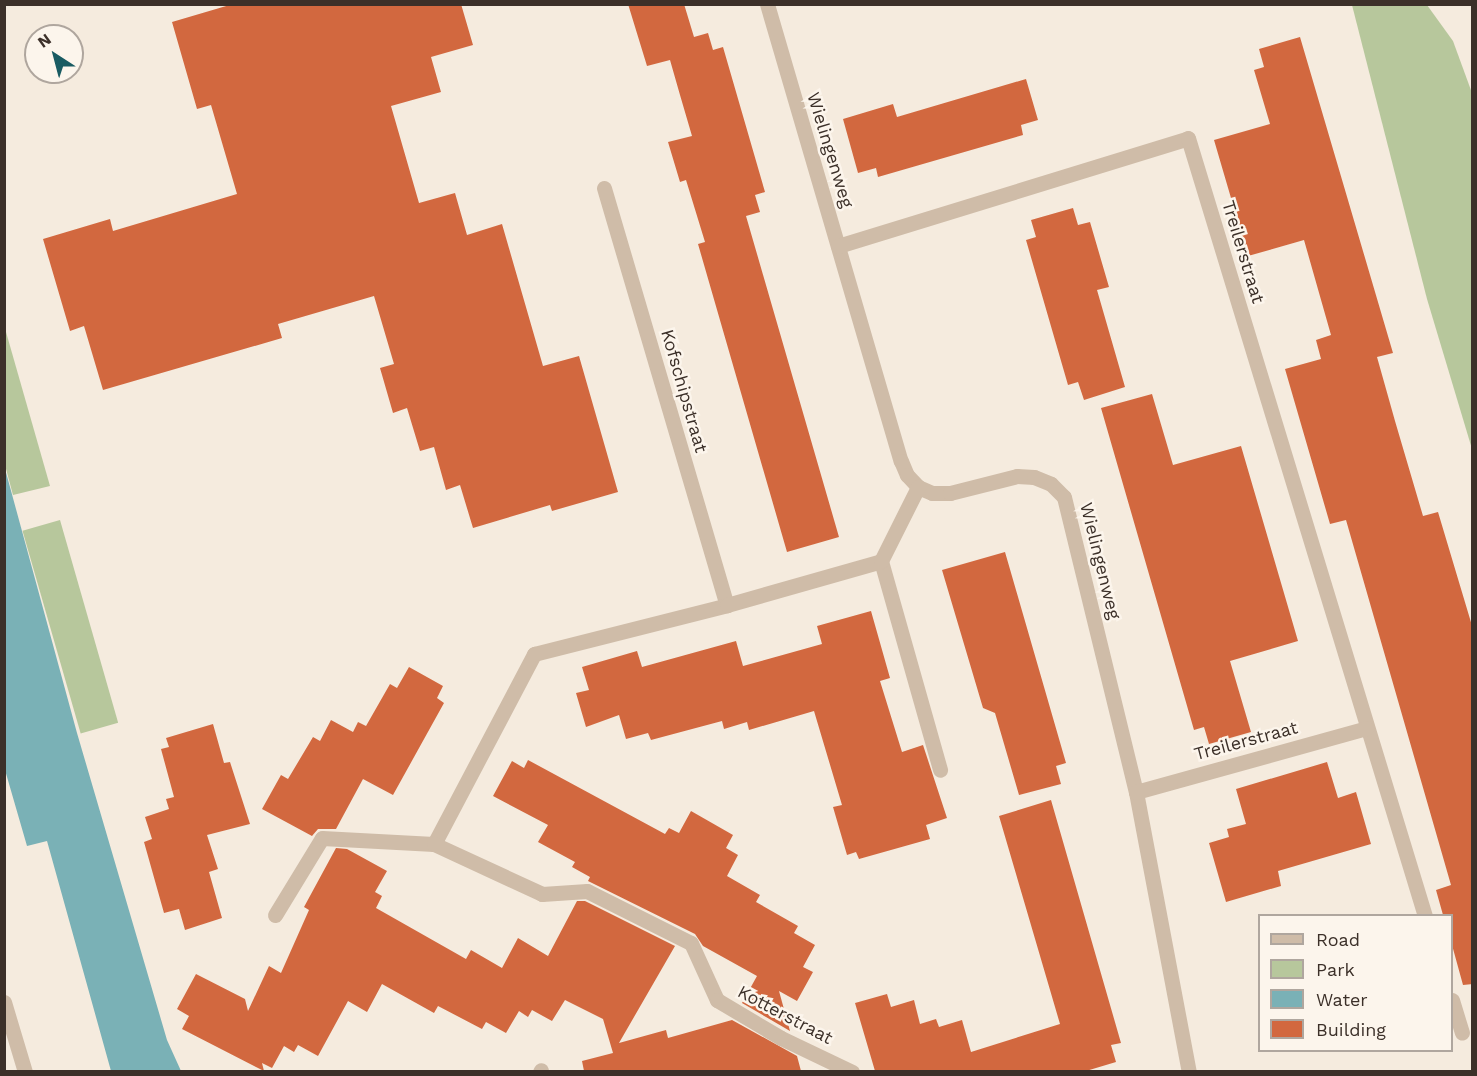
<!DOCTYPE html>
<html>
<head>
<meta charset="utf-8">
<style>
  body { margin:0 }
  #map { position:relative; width:1477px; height:1076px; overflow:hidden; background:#f5ebde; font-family:"Work Sans",sans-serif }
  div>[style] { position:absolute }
  .green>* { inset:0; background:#b7c79c; transform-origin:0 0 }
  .water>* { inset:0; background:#7ab1b6 }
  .building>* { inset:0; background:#d2683f }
  .minor>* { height:15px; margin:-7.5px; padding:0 7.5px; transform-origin:7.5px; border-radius:7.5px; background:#cfbca8 }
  span { translate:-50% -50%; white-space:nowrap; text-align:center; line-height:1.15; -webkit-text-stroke:5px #fcf5ec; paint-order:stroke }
  .street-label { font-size:18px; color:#3c3029 }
  .frame { position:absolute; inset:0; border:6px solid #3c3029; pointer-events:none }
  .legend { position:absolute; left:1258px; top:914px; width:195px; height:138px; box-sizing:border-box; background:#fcf5ec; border:2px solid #afa69e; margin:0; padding:8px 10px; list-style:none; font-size:18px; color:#3c3029 }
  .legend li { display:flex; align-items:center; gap:12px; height:30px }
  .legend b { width:30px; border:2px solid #afa69e }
  .north { position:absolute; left:24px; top:24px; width:60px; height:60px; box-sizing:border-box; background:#fcf5ec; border:2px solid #afa69e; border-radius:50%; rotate:324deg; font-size:16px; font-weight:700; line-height:24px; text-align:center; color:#3c3029 }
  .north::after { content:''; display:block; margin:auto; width:21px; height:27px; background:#195b62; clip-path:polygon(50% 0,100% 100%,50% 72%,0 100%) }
</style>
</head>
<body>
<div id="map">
  <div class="green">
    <i style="clip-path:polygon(1352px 5px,1427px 5px,1453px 41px,1472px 93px,1472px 449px,1427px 299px)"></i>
    <i style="clip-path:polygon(4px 325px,50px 486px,13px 495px,5px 465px)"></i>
    <i style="left:60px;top:520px;width:211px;height:39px;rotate:74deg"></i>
  </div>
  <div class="water">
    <i style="clip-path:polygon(4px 465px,77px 733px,167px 1040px,181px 1071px,111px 1071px,47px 841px,27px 846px,5px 770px)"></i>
  </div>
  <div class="building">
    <i style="clip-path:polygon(233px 4px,461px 4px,473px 45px,431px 57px,441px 92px,391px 106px,419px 203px,455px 193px,467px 235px,502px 224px,543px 366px,579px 356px,618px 492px,552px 511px,550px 505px,473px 528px,460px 485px,446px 490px,434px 447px,420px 451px,407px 408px,393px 413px,380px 368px,394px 364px,374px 296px,278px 324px,282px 338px,103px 390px,84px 326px,70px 331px,43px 239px,110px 219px,113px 231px,237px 194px,211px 105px,197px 109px,172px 22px)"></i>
    <i style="clip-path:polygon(628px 4px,684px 4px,694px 37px,708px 33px,713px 50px,723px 47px,765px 192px,755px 195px,760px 212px,746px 216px,839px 537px,787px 552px,698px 244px,705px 242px,686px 180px,680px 182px,668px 142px,692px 136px,680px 95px,670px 60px,647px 66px)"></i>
    <i style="clip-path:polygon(1300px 37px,1393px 353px,1377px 357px,1395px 421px,1423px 516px,1438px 512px,1473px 629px,1473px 984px,1463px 985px,1452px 945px,1452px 915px,1443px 915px,1436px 890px,1451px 885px,1346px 520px,1330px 524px,1285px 369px,1321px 359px,1316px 340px,1331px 335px,1304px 240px,1248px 256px,1214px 140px,1270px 124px,1254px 70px,1264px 67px,1259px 49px)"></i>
    <i style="clip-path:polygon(1026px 79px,1038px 120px,1021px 125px,1023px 135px,878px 177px,876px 168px,858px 173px,843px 119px,893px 104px,897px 117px)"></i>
    <i style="clip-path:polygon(1073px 208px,1078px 225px,1090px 222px,1109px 287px,1097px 290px,1125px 387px,1084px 400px,1078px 382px,1068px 385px,1026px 240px,1036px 237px,1031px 220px)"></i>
    <i style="clip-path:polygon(1152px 394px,1173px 465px,1241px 446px,1298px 641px,1230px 661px,1251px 732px,1209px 744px,1204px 727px,1194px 730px,1101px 408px)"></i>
    <i style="clip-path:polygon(1005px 552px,1066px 763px,1056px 766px,1061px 784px,1019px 795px,995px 713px,983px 708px,942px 570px)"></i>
    <i style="clip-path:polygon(871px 611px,890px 678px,880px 681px,902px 752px,923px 745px,947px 818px,926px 825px,930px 839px,859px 859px,856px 852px,847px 855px,833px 807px,842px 805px,814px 711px,749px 730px,747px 722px,724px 729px,722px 721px,651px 740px,648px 733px,626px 739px,619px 715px,586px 727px,576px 693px,589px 690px,582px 667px,637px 651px,642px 667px,736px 641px,743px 666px,822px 644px,817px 626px)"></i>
    <i style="clip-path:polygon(409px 667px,443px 686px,437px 698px,444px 703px,393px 795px,363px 779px,336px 829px,318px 829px,312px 836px,262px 809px,281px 775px,288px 779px,313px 737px,320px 741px,331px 720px,353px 732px,358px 722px,366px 726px,390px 684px,397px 688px)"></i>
    <i style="clip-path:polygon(213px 724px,224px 763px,230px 762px,250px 824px,207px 835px,218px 869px,209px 872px,222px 918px,185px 930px,179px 909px,164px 913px,144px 842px,152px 839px,145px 817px,169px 809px,166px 799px,174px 797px,161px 749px,169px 747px,166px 738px)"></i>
    <i style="clip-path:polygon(528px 760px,665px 834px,669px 828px,679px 833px,691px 811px,733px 835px,726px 848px,738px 855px,727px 876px,760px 895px,756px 902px,798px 926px,794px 933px,815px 945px,803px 967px,813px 972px,797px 1001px,779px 991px,790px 1031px,742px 1003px,757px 976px,703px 946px,695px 934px,588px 881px,590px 877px,572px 867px,575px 862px,538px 842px,548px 825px,493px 796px,512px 761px,524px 768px)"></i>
    <i style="clip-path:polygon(1327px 762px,1338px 798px,1356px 792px,1371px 844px,1278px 871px,1281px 886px,1226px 902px,1209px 843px,1229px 837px,1227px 829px,1246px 824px,1236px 789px)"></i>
    <i style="clip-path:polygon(1051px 800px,1121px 1043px,1111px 1045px,1116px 1062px,1086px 1071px,875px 1071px,855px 1003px,887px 994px,891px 1007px,914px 1000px,920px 1024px,936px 1019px,939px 1027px,962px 1020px,971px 1052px,1060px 1024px,999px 816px)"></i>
    <i style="clip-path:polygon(336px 848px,347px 849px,387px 871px,375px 892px,382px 896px,376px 908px,466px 959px,471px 950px,502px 968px,518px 938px,548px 956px,577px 901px,585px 901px,675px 946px,619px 1043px,666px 1030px,668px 1038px,732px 1020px,797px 1056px,801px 1071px,584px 1071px,582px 1061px,613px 1053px,603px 1019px,565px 1000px,552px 1021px,532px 1010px,528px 1017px,519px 1011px,506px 1033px,486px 1022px,482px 1029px,438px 1006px,434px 1013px,382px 984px,367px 1012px,348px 1001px,318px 1056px,298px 1045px,294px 1052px,284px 1046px,272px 1068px,262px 1063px,264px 1071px,182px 1029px,189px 1016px,177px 1009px,196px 974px,245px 999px,248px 1011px,269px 966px,281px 973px,309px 910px,304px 907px)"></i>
  </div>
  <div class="minor">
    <i style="left:767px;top:4px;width:476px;rotate:73.7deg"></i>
    <i style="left:901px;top:461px;width:15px;rotate:67deg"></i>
    <i style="left:907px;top:475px;width:16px;rotate:47deg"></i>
    <i style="left:918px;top:487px;width:15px;rotate:23deg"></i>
    <i style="left:932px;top:493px;width:18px"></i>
    <i style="left:950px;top:493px;width:69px;rotate:-14.2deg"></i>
    <i style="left:1017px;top:476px;width:17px;rotate:3deg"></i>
    <i style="left:1034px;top:477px;width:18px;rotate:22deg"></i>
    <i style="left:1051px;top:484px;width:18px;rotate:45deg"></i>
    <i style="left:1064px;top:497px;width:304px;rotate:76.3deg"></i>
    <i style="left:1136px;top:792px;width:285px;rotate:79.3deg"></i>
    <i style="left:604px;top:188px;width:435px;rotate:73.6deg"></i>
    <i style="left:838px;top:246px;width:366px;rotate:-17.1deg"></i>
    <i style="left:1188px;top:138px;width:813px;rotate:73.06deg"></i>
    <i style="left:881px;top:561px;width:217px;rotate:74.2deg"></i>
    <i style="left:1136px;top:792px;width:239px;rotate:-15.5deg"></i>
    <i style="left:434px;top:844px;width:215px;rotate:-62.2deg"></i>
    <i style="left:534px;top:654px;width:199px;rotate:-14.2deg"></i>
    <i style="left:727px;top:605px;width:160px;rotate:-15.9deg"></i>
    <i style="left:881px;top:561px;width:83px;rotate:-63.4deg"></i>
    <i style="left:275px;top:915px;width:90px;rotate:-58.6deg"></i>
    <i style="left:322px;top:838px;width:112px;rotate:3.1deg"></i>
    <i style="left:434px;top:844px;width:119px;rotate:24.8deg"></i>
    <i style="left:542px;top:894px;width:45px;rotate:-3.8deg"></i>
    <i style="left:587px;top:891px;width:116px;rotate:26.6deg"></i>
    <i style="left:691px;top:943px;width:63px;rotate:65.5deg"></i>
    <i style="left:717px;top:1000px;width:74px;rotate:30.7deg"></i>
    <i style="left:781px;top:1038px;width:79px;rotate:25.6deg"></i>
    <i style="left:1452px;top:1000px;width:34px;rotate:73deg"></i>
    <i style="left:4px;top:1002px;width:73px;rotate:73.3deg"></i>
    <i style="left:540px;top:1072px;width:2px;rotate:-63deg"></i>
  </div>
  <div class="street-label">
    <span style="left:830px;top:150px;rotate:73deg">Wielingenweg</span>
    <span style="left:1243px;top:252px;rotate:73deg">Treilerstraat</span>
    <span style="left:684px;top:391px;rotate:74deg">Kofschipstraat</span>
    <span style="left:1100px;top:561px;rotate:76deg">Wielingenweg</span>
    <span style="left:1246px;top:741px;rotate:-15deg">Treilerstraat</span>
    <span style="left:785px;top:1015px;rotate:28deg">Kotterstraat</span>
  </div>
  <div class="frame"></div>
  <ul class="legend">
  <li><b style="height:8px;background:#cfbca8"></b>Road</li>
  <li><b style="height:16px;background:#b7c79c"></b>Park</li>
  <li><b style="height:16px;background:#7ab1b6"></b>Water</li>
  <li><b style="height:16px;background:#d2683f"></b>Building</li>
  </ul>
  <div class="north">N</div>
</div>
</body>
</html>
